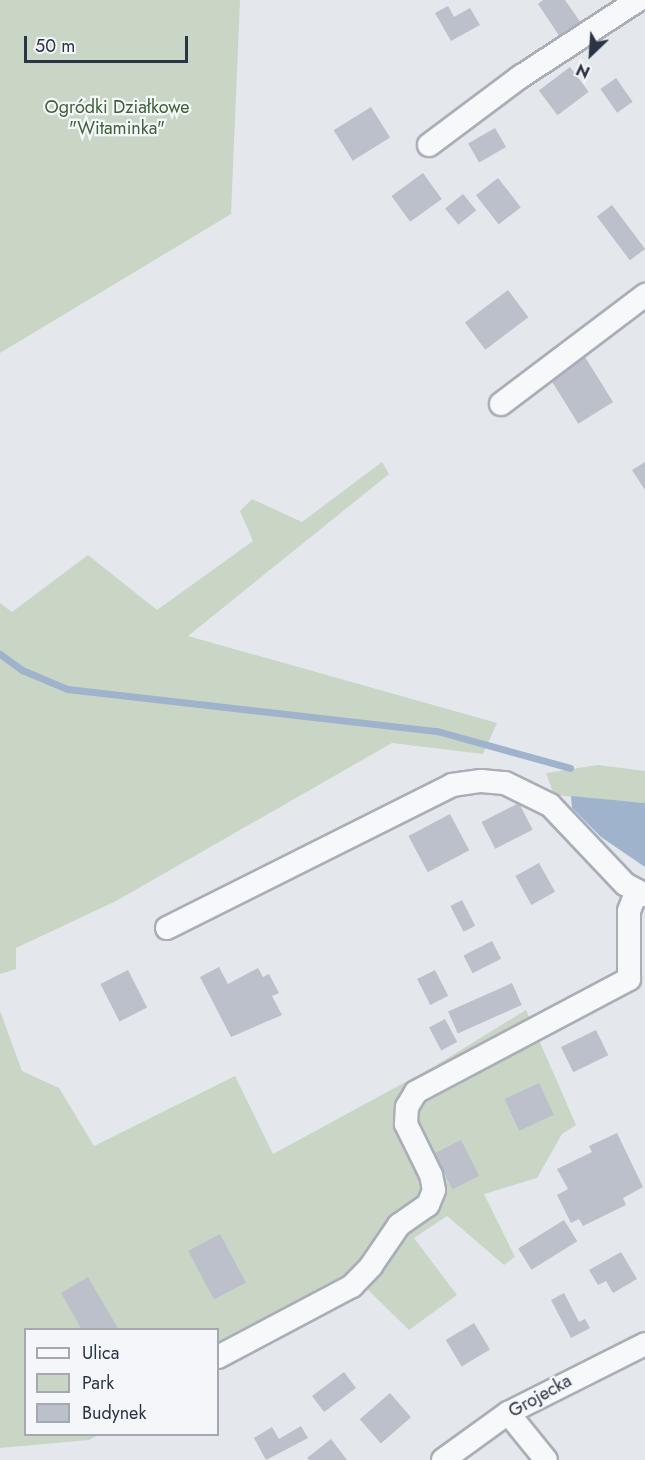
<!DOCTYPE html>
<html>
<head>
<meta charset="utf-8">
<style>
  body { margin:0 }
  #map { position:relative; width:645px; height:1460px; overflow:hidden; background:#e4e7ec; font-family:Jost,sans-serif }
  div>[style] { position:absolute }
  .green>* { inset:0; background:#c9d6c5 }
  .water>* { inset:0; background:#9fb4cc }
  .stream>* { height:7px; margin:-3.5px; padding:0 3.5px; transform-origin:3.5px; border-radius:3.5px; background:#9fb4cc }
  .building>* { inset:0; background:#bbc0ca; transform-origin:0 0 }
  .roads { filter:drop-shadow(2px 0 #a9aeb7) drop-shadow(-2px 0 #a9aeb7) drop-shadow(0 2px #a9aeb7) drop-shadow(0 -2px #a9aeb7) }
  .minor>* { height:22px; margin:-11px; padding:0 11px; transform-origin:11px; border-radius:11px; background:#f7f8fa }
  span { translate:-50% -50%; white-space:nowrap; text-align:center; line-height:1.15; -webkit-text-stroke:4.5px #f4f6f9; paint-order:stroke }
  .park-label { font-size:18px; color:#3f6138 }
  .street-label { font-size:18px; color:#2b3445 }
  .legend { position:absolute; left:24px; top:1328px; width:195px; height:108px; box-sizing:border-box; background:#f4f6f9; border:2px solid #a4a8b1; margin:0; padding:8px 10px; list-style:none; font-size:18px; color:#2b3445 }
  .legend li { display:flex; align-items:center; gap:12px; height:30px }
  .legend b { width:30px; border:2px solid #a4a8b1 }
  .north { position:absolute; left:561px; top:24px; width:60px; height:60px; -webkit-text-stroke:4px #f4f6f9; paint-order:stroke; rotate:205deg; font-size:16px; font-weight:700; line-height:24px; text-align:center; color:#2b3445 }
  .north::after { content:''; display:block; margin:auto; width:21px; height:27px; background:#2b3445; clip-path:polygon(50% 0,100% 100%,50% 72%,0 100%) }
  .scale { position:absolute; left:24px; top:36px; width:164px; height:27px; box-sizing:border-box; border:3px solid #2b3445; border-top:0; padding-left:8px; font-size:18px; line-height:21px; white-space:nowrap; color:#2b3445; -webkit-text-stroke:4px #f4f6f9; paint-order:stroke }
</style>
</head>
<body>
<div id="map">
  <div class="green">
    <i style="clip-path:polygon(0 0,240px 0,231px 214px,0 353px)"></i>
    <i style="clip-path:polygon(382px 462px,389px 474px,188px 636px,497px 723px,483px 754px,392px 743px,116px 901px,16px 948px,16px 969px,0 974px,0 603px,12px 612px,88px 555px,157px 610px,253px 541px,240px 511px,252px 499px,302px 522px)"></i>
    <i style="clip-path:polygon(598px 765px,645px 771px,645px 803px,554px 795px,546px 773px)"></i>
    <i style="clip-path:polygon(526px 1010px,576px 1125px,562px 1134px,537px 1178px,484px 1194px,515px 1257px,504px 1265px,447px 1216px,414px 1238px,457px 1295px,409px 1330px,354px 1276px,218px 1361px,218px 1330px,26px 1330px,26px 1434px,98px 1435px,89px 1440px,0 1448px,0 1011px,22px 1071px,59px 1088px,94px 1146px,235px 1076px,273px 1154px,435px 1066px)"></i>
  </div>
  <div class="water">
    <i style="clip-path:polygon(571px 796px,645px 803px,645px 867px,601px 837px,572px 808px)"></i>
  </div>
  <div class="stream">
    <i style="left:0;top:654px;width:27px;rotate:36deg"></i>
    <i style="left:22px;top:670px;width:49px;rotate:22.9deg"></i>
    <i style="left:67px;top:689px;width:372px;rotate:6.5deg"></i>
    <i style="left:437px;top:731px;width:138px;rotate:15.5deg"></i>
  </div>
  <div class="building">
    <i style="clip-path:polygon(543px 0,565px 0,581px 23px,560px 37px,538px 4px)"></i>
    <i style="clip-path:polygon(448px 6px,454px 17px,470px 8px,480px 25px,451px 41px,435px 13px)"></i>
    <i style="left:570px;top:67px;width:31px;height:39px;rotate:53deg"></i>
    <i style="left:616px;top:78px;width:29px;height:19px;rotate:55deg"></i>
    <i style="left:371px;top:107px;width:36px;height:44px;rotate:58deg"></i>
    <i style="left:495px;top:128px;width:22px;height:31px;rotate:60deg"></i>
    <i style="left:423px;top:173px;width:32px;height:39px;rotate:54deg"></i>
    <i style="left:498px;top:178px;width:37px;height:28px;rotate:52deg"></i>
    <i style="left:463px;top:194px;width:21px;height:23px;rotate:51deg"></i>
    <i style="left:612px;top:205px;width:55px;height:19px;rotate:53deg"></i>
    <i style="left:508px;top:290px;width:34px;height:54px;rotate:53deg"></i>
    <i style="left:585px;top:357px;width:53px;height:41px;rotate:58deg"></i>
    <i style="clip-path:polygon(645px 462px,645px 490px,632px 470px)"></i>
    <i style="left:519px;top:803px;width:30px;height:42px;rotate:63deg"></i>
    <i style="left:450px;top:814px;width:41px;height:47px;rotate:62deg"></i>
    <i style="left:539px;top:863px;width:33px;height:27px;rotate:61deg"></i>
    <i style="left:462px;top:900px;width:29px;height:13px;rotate:63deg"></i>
    <i style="left:492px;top:941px;width:20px;height:32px;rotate:63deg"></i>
    <i style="clip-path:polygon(219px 967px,228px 984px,258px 968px,263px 977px,269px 974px,279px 993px,272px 996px,282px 1015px,231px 1037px,200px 977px)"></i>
    <i style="left:128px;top:970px;width:42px;height:31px;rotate:63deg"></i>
    <i style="left:435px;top:970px;width:29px;height:20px;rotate:63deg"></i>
    <i style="left:512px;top:983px;width:24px;height:70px;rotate:66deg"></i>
    <i style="left:445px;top:1019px;width:26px;height:18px;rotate:62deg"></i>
    <i style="left:596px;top:1030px;width:28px;height:39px;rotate:64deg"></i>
    <i style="left:539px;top:1083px;width:35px;height:38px;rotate:65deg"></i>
    <i style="clip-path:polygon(617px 1133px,643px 1187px,623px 1198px,626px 1205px,583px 1226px,579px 1219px,571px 1223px,557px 1195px,568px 1189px,557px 1169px,592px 1152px,589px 1146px)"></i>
    <i style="left:461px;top:1140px;width:40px;height:30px;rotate:63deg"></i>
    <i style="left:564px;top:1220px;width:25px;height:54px;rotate:58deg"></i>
    <i style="left:220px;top:1234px;width:55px;height:36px;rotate:62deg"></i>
    <i style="clip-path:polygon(621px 1252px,637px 1279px,613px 1293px,606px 1281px,598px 1285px,589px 1270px)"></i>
    <i style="clip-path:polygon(88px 1277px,119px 1330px,82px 1330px,61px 1293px)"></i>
    <i style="clip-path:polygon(564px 1293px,579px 1322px,585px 1319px,590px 1328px,571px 1338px,551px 1300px)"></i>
    <i style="left:474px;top:1323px;width:31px;height:33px;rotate:59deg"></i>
    <i style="left:344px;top:1372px;width:20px;height:40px;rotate:53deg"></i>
    <i style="left:390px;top:1393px;width:32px;height:40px;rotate:49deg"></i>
    <i style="clip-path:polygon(301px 1426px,308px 1438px,266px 1460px,254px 1438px,272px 1427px,279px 1439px)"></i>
    <i style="clip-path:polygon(331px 1439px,347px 1460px,309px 1460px,307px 1458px)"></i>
  </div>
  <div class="roads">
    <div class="minor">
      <i style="left:429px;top:145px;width:114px;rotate:-36.8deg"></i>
      <i style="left:520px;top:77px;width:141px;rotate:-33.1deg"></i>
      <i style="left:501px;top:404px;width:181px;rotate:-37.1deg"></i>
      <i style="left:167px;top:928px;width:319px;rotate:-26.6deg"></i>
      <i style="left:452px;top:785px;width:29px;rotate:-8deg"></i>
      <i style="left:481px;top:781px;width:24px;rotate:5deg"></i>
      <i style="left:505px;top:783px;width:50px;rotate:26.1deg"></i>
      <i style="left:550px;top:805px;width:109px;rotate:46.5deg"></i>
      <i style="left:625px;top:884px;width:23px;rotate:29deg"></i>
      <i style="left:218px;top:1357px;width:152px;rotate:-27.9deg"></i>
      <i style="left:352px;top:1286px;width:28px;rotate:-46deg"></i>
      <i style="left:371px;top:1266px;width:50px;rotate:-55.7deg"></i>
      <i style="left:399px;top:1225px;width:35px;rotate:-35deg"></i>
      <i style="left:428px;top:1205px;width:16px;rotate:-68deg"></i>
      <i style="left:434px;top:1190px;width:15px;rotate:-101deg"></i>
      <i style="left:431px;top:1175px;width:57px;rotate:-116.1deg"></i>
      <i style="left:406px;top:1124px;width:17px;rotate:-87deg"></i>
      <i style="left:407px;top:1107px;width:17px;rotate:-59deg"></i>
      <i style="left:416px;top:1092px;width:241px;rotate:-27.9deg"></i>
      <i style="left:629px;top:979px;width:68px;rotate:-90deg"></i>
      <i style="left:629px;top:911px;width:22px;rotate:-69deg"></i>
      <i style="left:508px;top:1413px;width:60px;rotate:51deg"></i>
      <i style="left:443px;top:1460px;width:80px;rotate:-35.9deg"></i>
      <i style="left:508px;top:1413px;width:153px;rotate:-26.7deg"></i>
    </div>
  </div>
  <div class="park-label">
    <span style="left:117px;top:118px">Ogródki Działkowe<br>"Witaminka"</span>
  </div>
  <div class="street-label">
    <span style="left:540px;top:1396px;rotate:-29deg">Grojecka</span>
  </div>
  <ul class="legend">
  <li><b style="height:8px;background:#f7f8fa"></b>Ulica</li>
  <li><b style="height:16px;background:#c9d6c5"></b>Park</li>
  <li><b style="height:16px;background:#bbc0ca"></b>Budynek</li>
  </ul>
  <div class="north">N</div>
  <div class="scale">50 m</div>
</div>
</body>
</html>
